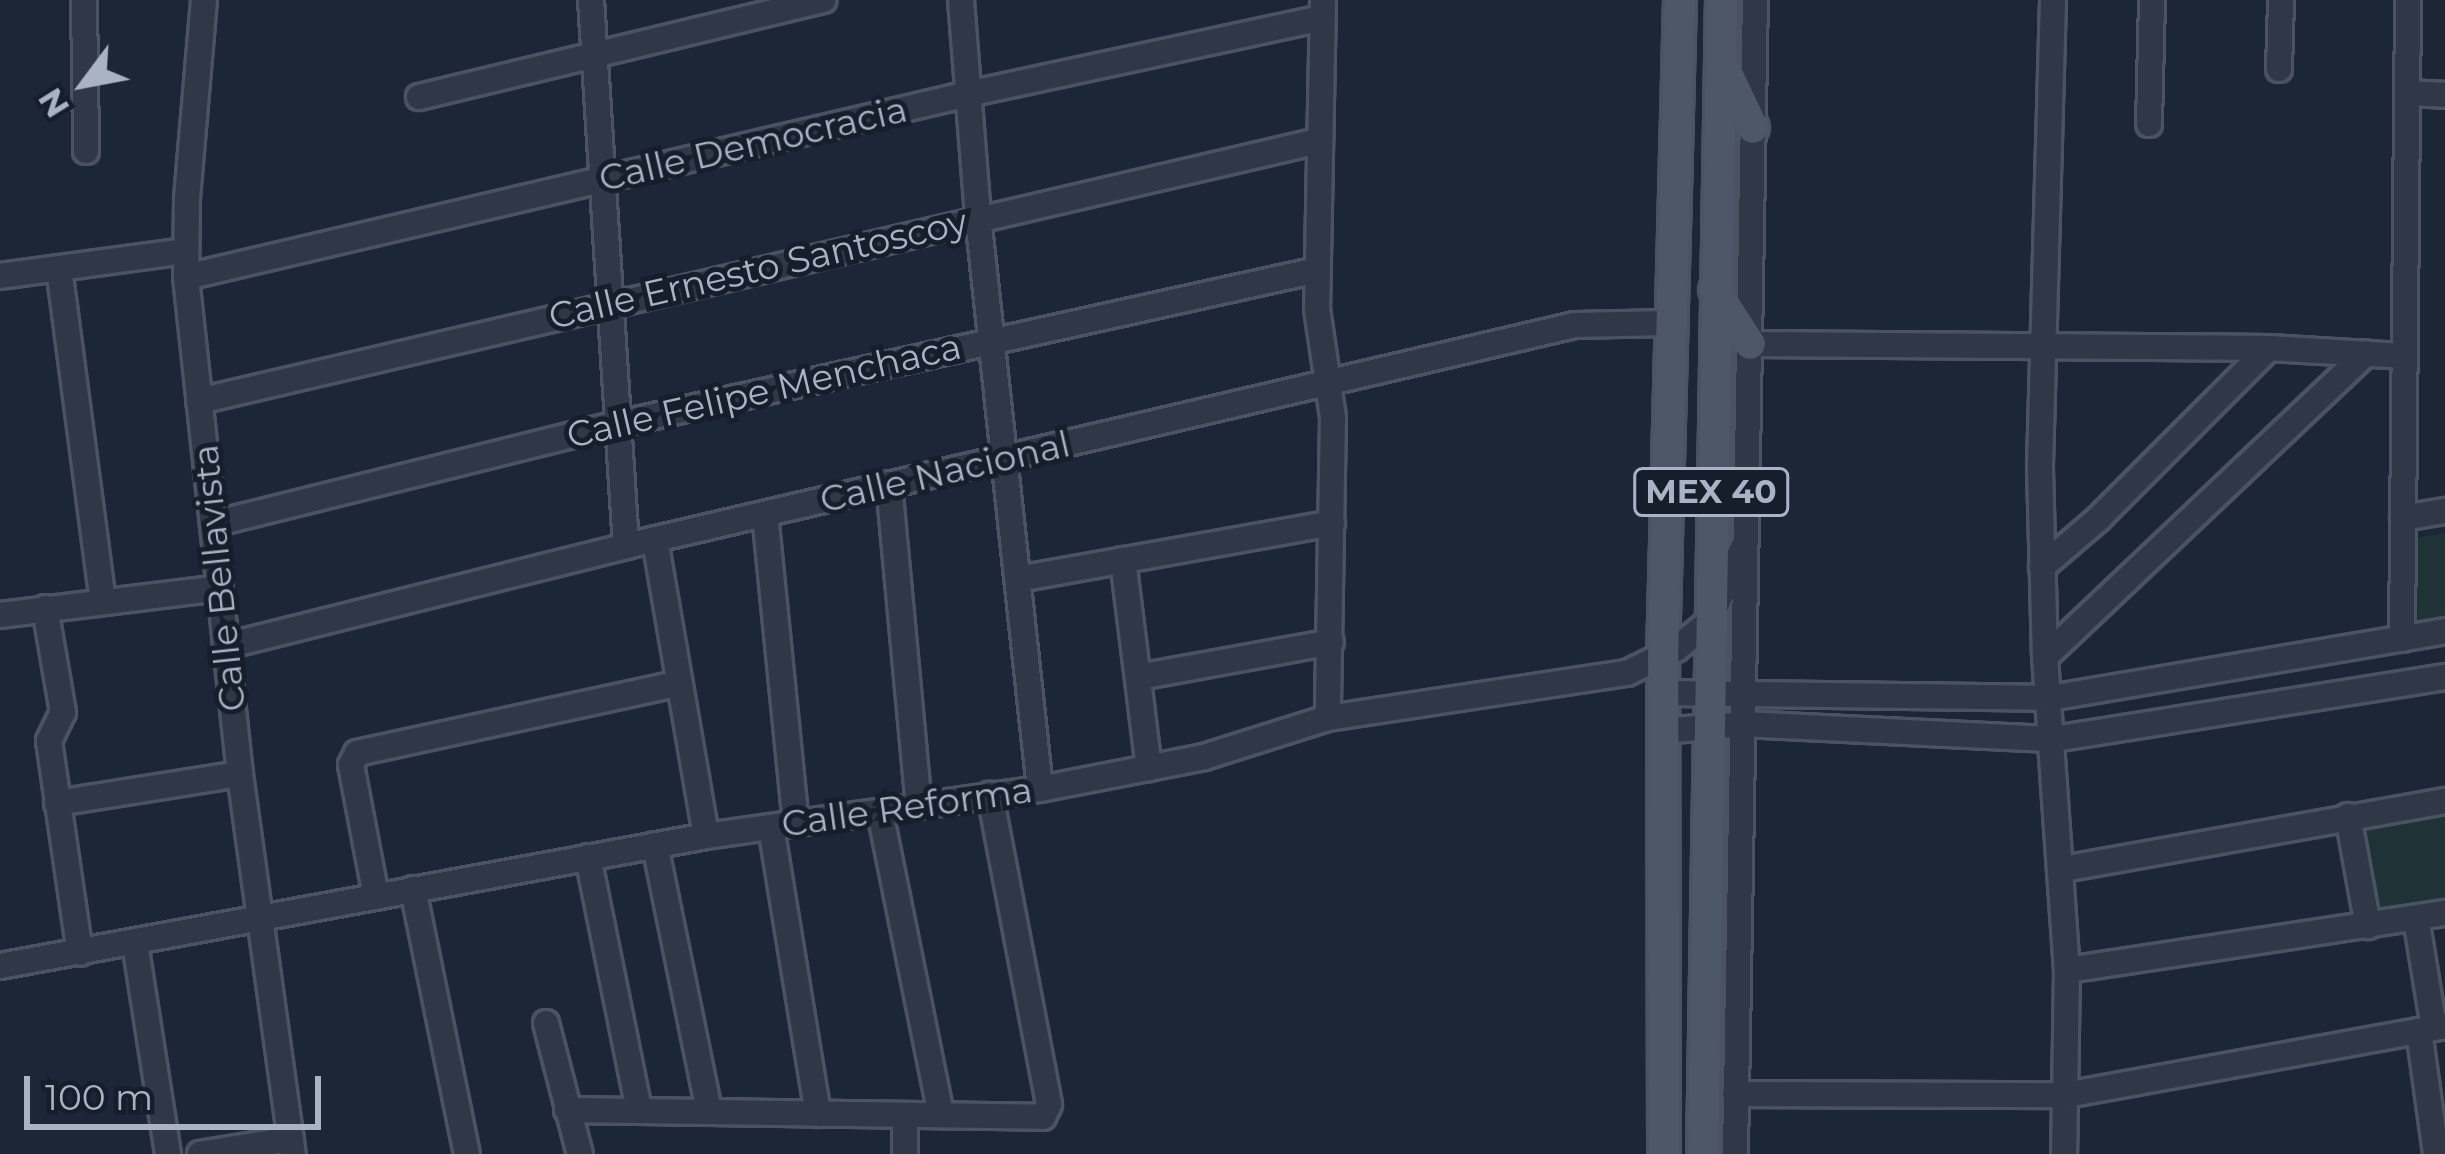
<!DOCTYPE html>
<html>
<head>
<meta charset="utf-8">
<style>
  body { margin:0 }
  #map { position:relative; width:2445px; height:1154px; overflow:hidden; background:#1d2636; font-family:Montserrat,sans-serif }
  div>[style] { position:absolute }
  .green>* { inset:0; background:#1f3337 }
  .roads { filter:drop-shadow(3px 0 #4b5362) drop-shadow(-3px 0 #4b5362) drop-shadow(0 3px #4b5362) drop-shadow(0 -3px #4b5362) }
  .minor>* { height:24px; margin:-12px; padding:0 12px; transform-origin:12px; border-radius:12px; background:#303847 }
  .major>* { height:30px; margin:-15px; padding:0 15px; transform-origin:15px; border-radius:15px; background:#4e5767 }
  span { translate:-50% -50%; white-space:nowrap; text-align:center; line-height:1.15; -webkit-text-stroke:10px #161e2b; paint-order:stroke }
  .shield-label span { padding:3px 9px; background:#161e2b; border:3px solid; border-radius:9px; -webkit-text-stroke-width:0 }
  .shield-label { font-size:33px; color:#a9b3c4; font-weight:700 }
  .street-label { font-size:36px; color:#a9b3c4 }
  .north { position:absolute; left:24px; top:24px; width:120px; height:120px; -webkit-text-stroke:9px #161e2b; paint-order:stroke; rotate:238deg; font-size:33px; font-weight:700; line-height:48px; text-align:center; color:#a9b3c4 }
  .north::after { content:''; display:block; margin:auto; width:42px; height:54px; background:#a9b3c4; clip-path:polygon(50% 0,100% 100%,50% 72%,0 100%) }
  .scale { position:absolute; left:24px; top:1076px; width:297px; height:54px; box-sizing:border-box; border:6px solid #a9b3c4; border-top:0; padding-left:15px; font-size:36px; line-height:42px; white-space:nowrap; color:#a9b3c4; -webkit-text-stroke:9px #161e2b; paint-order:stroke }
</style>
</head>
<body>
<div id="map">
  <div class="green">
    <i style="clip-path:polygon(2445px 533px,2445px 620px,2418px 626px,2415px 538px)"></i>
    <i style="clip-path:polygon(2445px 793px,2445px 925px,2375px 938px,2355px 809px)"></i>
  </div>
  <div class="roads">
    <div class="minor">
      <i style="left:84px;top:0;width:151px;rotate:89.2deg"></i>
      <i style="left:204px;top:0;width:200px;rotate:94.9deg"></i>
      <i style="left:187px;top:199px;width:78px;rotate:90.7deg"></i>
      <i style="left:186px;top:277px;width:500px;rotate:83.8deg"></i>
      <i style="left:240px;top:774px;width:384px;rotate:82.1deg"></i>
      <i style="left:591px;top:0;width:547px;rotate:86.33deg"></i>
      <i style="left:961px;top:0;width:218px;rotate:85.5deg"></i>
      <i style="left:978px;top:217px;width:575px;rotate:83.81deg"></i>
      <i style="left:1323px;top:0;width:309px;rotate:91.1deg"></i>
      <i style="left:1317px;top:309px;width:110px;rotate:81.6deg"></i>
      <i style="left:1333px;top:418px;width:300px;rotate:91deg"></i>
      <i style="left:2053px;top:0;width:468px;rotate:91.6deg"></i>
      <i style="left:2040px;top:468px;width:189px;rotate:88.5deg"></i>
      <i style="left:2045px;top:657px;width:314px;rotate:86deg"></i>
      <i style="left:2067px;top:970px;width:184px;rotate:90.9deg"></i>
      <i style="left:2279px;top:69px;width:69px;rotate:-88.3deg"></i>
      <i style="left:2409px;top:93px;width:36px;rotate:3deg"></i>
      <i style="left:419px;top:97px;width:416px;rotate:-13.5deg"></i>
      <i style="left:2149px;top:124px;width:124px;rotate:-88.6deg"></i>
      <i style="left:59px;top:268px;width:335px;rotate:82.5deg"></i>
      <i style="left:0;top:276px;width:187px;rotate:-7.7deg"></i>
      <i style="left:186px;top:277px;width:803px;rotate:-13.17deg"></i>
      <i style="left:968px;top:94px;width:362px;rotate:-12.1deg"></i>
      <i style="left:1750px;top:344px;width:519px;rotate:0.44deg"></i>
      <i style="left:2269px;top:348px;width:133px;rotate:3.4deg"></i>
      <i style="left:199px;top:401px;width:1149px;rotate:-13.08deg"></i>
      <i style="left:889px;top:484px;width:323px;rotate:84.7deg"></i>
      <i style="left:765px;top:514px;width:311px;rotate:84.3deg"></i>
      <i style="left:2403px;top:518px;width:43px;rotate:-9.5deg"></i>
      <i style="left:213px;top:524px;width:417px;rotate:-13.9deg"></i>
      <i style="left:618px;top:424px;width:716px;rotate:-12.42deg"></i>
      <i style="left:655px;top:540px;width:300px;rotate:80.2deg"></i>
      <i style="left:1123px;top:560px;width:210px;rotate:82.9deg"></i>
      <i style="left:2042px;top:567px;width:74px;rotate:-40.6deg"></i>
      <i style="left:2098px;top:519px;width:242px;rotate:-45deg"></i>
      <i style="left:1018px;top:579px;width:319px;rotate:-10.1deg"></i>
      <i style="left:45px;top:608px;width:106px;rotate:80.2deg"></i>
      <i style="left:63px;top:712px;width:32px;rotate:116deg"></i>
      <i style="left:49px;top:741px;width:214px;rotate:81.7deg"></i>
      <i style="left:0;top:615px;width:221px;rotate:-7deg"></i>
      <i style="left:2402px;top:639px;width:639px;rotate:-89.46deg"></i>
      <i style="left:226px;top:646px;width:412px;rotate:-14deg"></i>
      <i style="left:626px;top:546px;width:974px;rotate:-13.11deg"></i>
      <i style="left:1575px;top:325px;width:93px;rotate:-1.2deg"></i>
      <i style="left:2045px;top:657px;width:442px;rotate:-43.4deg"></i>
      <i style="left:1139px;top:677px;width:195px;rotate:-10.3deg"></i>
      <i style="left:1662px;top:693px;width:388px;rotate:0.7deg"></i>
      <i style="left:2050px;top:698px;width:401px;rotate:-9.6deg"></i>
      <i style="left:1662px;top:731px;width:81px;rotate:-4.9deg"></i>
      <i style="left:1743px;top:724px;width:311px;rotate:2.8deg"></i>
      <i style="left:2054px;top:739px;width:396px;rotate:-9deg"></i>
      <i style="left:57px;top:803px;width:185px;rotate:-9deg"></i>
      <i style="left:880px;top:812px;width:308px;rotate:78.6deg"></i>
      <i style="left:2348px;top:816px;width:112px;rotate:79.7deg"></i>
      <i style="left:771px;top:827px;width:291px;rotate:80.7deg"></i>
      <i style="left:655px;top:845px;width:270px;rotate:78.5deg"></i>
      <i style="left:588px;top:857px;width:257px;rotate:78.6deg"></i>
      <i style="left:2063px;top:869px;width:388px;rotate:-10.1deg"></i>
      <i style="left:413px;top:889px;width:270px;rotate:78.5deg"></i>
      <i style="left:376px;top:896px;width:133px;rotate:-100.8deg"></i>
      <i style="left:351px;top:765px;width:13px;rotate:-63deg"></i>
      <i style="left:357px;top:753px;width:330px;rotate:-12.2deg"></i>
      <i style="left:2416px;top:918px;width:111px;rotate:80.7deg"></i>
      <i style="left:135px;top:943px;width:214px;rotate:81.1deg"></i>
      <i style="left:0;top:966px;width:718px;rotate:-10.43deg"></i>
      <i style="left:706px;top:836px;width:337px;rotate:-8deg"></i>
      <i style="left:1040px;top:789px;width:167px;rotate:-11deg"></i>
      <i style="left:1204px;top:757px;width:130px;rotate:-17.5deg"></i>
      <i style="left:1328px;top:718px;width:302px;rotate:-8.6deg"></i>
      <i style="left:1627px;top:673px;width:55px;rotate:-26.1deg"></i>
      <i style="left:1676px;top:649px;width:41px;rotate:-39.1deg"></i>
      <i style="left:1708px;top:623px;width:90px;rotate:-65.1deg"></i>
      <i style="left:2067px;top:970px;width:382px;rotate:-8.6deg"></i>
      <i style="left:546px;top:1023px;width:135px;rotate:75.5deg"></i>
      <i style="left:2419px;top:1031px;width:123px;rotate:82.1deg"></i>
      <i style="left:1735px;top:1094px;width:331px;rotate:0.2deg"></i>
      <i style="left:2066px;top:1095px;width:385px;rotate:-10.3deg"></i>
      <i style="left:567px;top:1110px;width:476px;rotate:0.8deg"></i>
      <i style="left:1043px;top:1117px;width:14px;rotate:-65deg"></i>
      <i style="left:1049px;top:1104px;width:315px;rotate:-100.8deg"></i>
      <i style="left:200px;top:1154px;width:92px;rotate:-9.4deg"></i>
      <i style="left:905px;top:1154px;width:39px;rotate:-90deg"></i>
      <i style="left:1735px;top:1154px;width:1154px;rotate:-89.01deg"></i>
    </div>
    <div class="major">
      <i style="left:1725px;top:69px;width:65px;rotate:64.6deg"></i>
      <i style="left:1715px;top:290px;width:64px;rotate:57.1deg"></i>
      <i style="left:1664px;top:1154px;width:497px;rotate:-90.1deg"></i>
      <i style="left:1663px;top:657px;width:657px;rotate:-88.52deg"></i>
      <i style="left:1703px;top:1154px;width:1154px;rotate:-89.06deg"></i>
    </div>
  </div>
  <div class="shield-label">
    <span style="left:1711px;top:492px">MEX 40</span>
  </div>
  <div class="street-label">
    <span style="left:753px;top:144px;rotate:-13deg">Calle Democracia</span>
    <span style="left:758px;top:269px;rotate:-13deg">Calle Ernesto Santoscoy</span>
    <span style="left:764px;top:391px;rotate:-13deg">Calle Felipe Menchaca</span>
    <span style="left:945px;top:472px;rotate:-13deg">Calle Nacional</span>
    <span style="left:219px;top:578px;rotate:-96deg">Calle Bellavista</span>
    <span style="left:907px;top:807px;rotate:-8deg">Calle Reforma</span>
  </div>
  <div class="north">N</div>
  <div class="scale">100 m</div>
</div>
</body>
</html>
